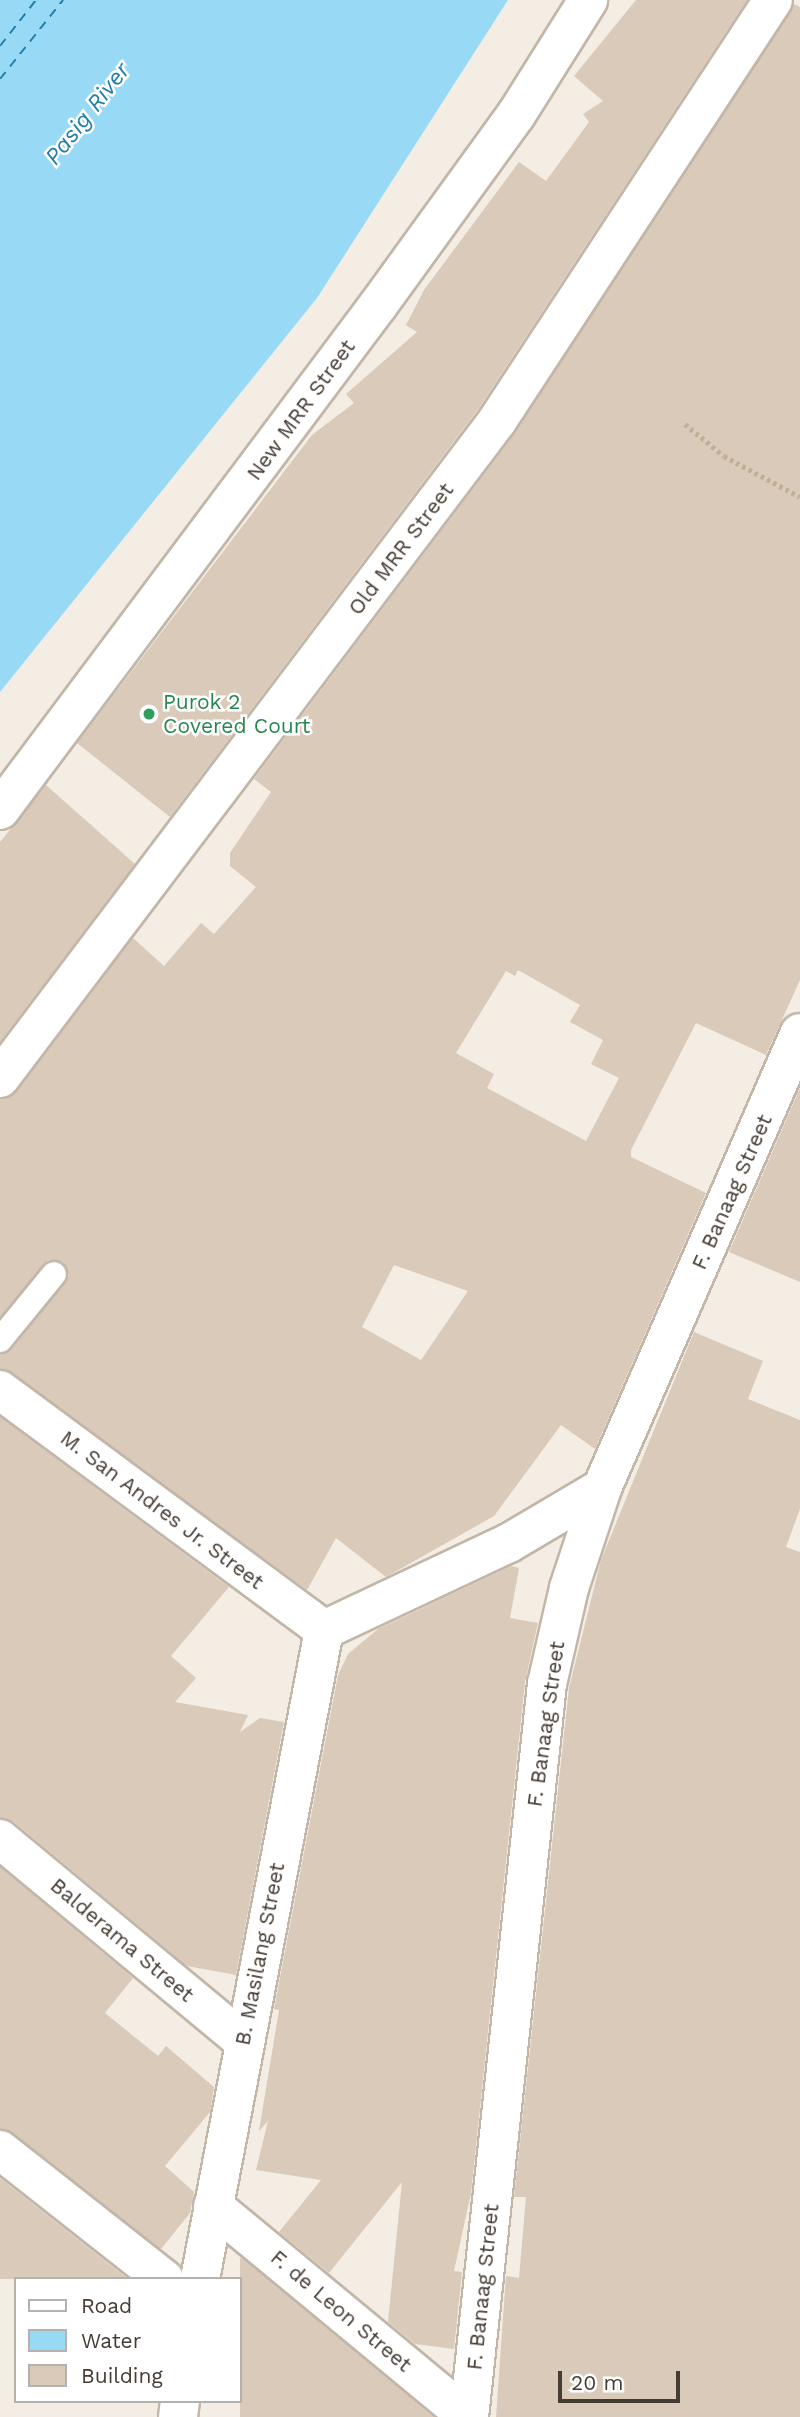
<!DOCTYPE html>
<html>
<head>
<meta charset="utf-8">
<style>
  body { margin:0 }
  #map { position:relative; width:800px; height:2417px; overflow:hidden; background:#f3ede3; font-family:"Work Sans",sans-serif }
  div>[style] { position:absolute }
  .water>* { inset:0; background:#98daf6 }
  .ferry>* { height:2px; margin-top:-1px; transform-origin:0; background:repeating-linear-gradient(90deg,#217ea9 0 9px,transparent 0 16px) }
  .building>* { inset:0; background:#d9caba }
  .path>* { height:4.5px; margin-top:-2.25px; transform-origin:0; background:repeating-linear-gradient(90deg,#c2ad95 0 3.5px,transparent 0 7px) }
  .roads { filter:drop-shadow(2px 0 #c2b6a8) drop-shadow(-2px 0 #c2b6a8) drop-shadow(0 2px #c2b6a8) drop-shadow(0 -2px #c2b6a8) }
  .lane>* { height:24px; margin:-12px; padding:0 12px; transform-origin:12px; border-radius:12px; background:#fff }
  .street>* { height:38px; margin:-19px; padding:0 19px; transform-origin:19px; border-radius:19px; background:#fff }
  .dots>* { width:19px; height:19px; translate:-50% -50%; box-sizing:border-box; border:4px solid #fff; border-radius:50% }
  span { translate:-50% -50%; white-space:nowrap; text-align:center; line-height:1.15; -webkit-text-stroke:5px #fff; paint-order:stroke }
  .street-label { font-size:21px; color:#453c33 }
  .leisure-label { font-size:21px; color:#27864d }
  .left { translate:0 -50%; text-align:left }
  .water-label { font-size:23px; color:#217ea9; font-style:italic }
  .legend { position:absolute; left:14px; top:2277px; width:228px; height:126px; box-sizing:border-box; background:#fff; border:2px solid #b5b1ad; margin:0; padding:9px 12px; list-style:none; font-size:21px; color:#453c33 }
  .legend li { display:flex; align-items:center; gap:14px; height:35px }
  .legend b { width:35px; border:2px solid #b5b1ad }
  .scale { position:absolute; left:558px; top:2371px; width:122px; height:32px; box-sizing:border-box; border:4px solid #453c33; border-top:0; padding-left:9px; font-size:21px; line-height:24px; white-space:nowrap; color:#453c33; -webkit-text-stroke:5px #fff; paint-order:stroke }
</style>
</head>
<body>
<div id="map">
  <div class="water">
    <i style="clip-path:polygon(0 0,508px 0,317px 298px,0 692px)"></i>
  </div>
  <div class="ferry">
    <i style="left:0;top:46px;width:58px;rotate:-52deg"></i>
    <i style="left:0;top:79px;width:101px;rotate:-51.4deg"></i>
  </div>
  <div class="building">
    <i style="clip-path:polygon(636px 0,747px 0,479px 408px,170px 817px,77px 743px,312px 435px,354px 403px,346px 394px,417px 332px,406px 325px,424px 290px,519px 162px,546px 181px,589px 122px,583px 114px,603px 101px,574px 76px)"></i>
    <i style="clip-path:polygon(evenodd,794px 4px,800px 7px,800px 980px,766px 1055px,696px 1023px,631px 1150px,631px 1157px,706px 1193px,595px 1449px,561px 1425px,494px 1516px,386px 1577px,336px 1538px,307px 1590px,0 1369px,0 1355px,12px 1349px,69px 1276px,63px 1262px,48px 1260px,0 1317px,0 1099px,17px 1091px,133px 938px,164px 966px,201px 923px,214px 934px,256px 887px,230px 866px,230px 853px,271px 792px,254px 779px,515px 433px,794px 4px,518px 970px,580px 1005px,570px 1022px,603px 1040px,591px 1064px,619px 1078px,586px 1141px,487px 1088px,494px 1074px,456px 1053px,506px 971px,515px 976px,518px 970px,794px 4px,394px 1265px,468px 1291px,421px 1360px,362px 1327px,394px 1265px)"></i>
    <i style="clip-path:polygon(46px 785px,135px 864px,0 1042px,0 842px)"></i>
    <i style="clip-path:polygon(800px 1088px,800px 1282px,729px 1252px)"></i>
    <i style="clip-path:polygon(694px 1332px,763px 1361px,748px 1399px,800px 1420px,800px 1509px,786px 1547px,800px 1552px,800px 2417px,496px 2417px,506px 2276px,519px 2278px,526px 2197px,514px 2197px,569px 1688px,601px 1560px)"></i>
    <i style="clip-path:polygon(0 1417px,229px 1587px,171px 1656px,196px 1678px,175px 1702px,248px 1715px,240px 1732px,260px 1718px,284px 1722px,236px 1975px,187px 1966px,14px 1822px,0 1818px)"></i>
    <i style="clip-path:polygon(511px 1566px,519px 1568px,510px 1618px,538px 1623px,525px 1682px,471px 2193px,454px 2271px,462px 2272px,454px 2349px,415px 2344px,388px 2322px,402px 2182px,329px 2273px,279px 2232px,321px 2180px,256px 2170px,268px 2121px,259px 2131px,279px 2010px,274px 2009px,338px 1675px,348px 1654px,378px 1629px)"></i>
    <i style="clip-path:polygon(0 1867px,133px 1978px,105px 2013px,158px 2056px,166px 2046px,214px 2087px,210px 2112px,165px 2166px,194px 2192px,190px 2213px,161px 2249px,0 2129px)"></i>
    <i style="clip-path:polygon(0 2178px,128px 2279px,0 2279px)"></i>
    <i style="clip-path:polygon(240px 2258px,243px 2259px,434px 2417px,240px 2417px)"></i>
  </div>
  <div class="path">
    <i style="left:685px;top:424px;width:50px;rotate:39.4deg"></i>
    <i style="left:724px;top:456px;width:86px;rotate:28.3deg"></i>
  </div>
  <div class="roads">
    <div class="lane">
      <i style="left:0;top:1340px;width:85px;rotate:-50.7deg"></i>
    </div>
    <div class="street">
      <i style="left:0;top:810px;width:632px;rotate:-53.17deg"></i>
      <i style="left:379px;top:304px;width:233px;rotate:-54.1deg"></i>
      <i style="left:516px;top:115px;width:136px;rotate:-57.9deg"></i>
      <i style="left:0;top:1078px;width:824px;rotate:-52.89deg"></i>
      <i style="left:497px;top:421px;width:503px;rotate:-56.75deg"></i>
      <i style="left:0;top:1390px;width:403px;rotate:36.5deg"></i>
      <i style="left:324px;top:1630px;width:204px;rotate:-25.2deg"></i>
      <i style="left:509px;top:1543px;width:108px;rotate:-30.6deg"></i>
      <i style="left:0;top:1839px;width:316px;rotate:39.7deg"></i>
      <i style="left:0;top:2150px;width:209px;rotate:38.2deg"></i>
      <i style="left:213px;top:2206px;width:331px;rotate:39.6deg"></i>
      <i style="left:200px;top:2279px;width:661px;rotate:-79.18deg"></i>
      <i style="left:178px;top:2417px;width:16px;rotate:-83deg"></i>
      <i style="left:469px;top:2417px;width:737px;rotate:-83.93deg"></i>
      <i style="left:547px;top:1684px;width:98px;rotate:-77.1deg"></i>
      <i style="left:569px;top:1588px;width:105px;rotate:-71.7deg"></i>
      <i style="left:602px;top:1488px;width:496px;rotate:-66.5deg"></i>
    </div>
  </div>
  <div class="dots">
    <i style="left:149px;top:714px;background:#2e9e5b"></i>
  </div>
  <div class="street-label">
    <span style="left:301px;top:410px;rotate:-54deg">New MRR Street</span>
    <span style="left:401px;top:549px;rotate:-53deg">Old MRR Street</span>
    <span style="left:732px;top:1192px;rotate:-66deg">F. Banaag Street</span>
    <span style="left:162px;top:1510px;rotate:37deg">M. San Andres Jr. Street</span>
    <span style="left:546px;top:1724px;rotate:-82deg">F. Banaag Street</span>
    <span style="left:122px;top:1940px;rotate:40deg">Balderama Street</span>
    <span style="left:260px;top:1954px;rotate:-79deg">B. Masilang Street</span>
    <span style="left:483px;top:2287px;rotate:-84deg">F. Banaag Street</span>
    <span style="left:341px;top:2311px;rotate:40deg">F. de Leon Street</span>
  </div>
  <div class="leisure-label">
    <span class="left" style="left:163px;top:714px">Purok 2<br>Covered Court</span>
  </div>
  <div class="water-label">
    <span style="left:88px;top:114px;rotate:-52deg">Pasig River</span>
  </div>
  <ul class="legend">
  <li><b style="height:9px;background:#fff"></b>Road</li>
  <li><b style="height:19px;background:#98daf6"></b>Water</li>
  <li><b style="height:19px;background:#d9caba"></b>Building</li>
  </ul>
  <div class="scale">20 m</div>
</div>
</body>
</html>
